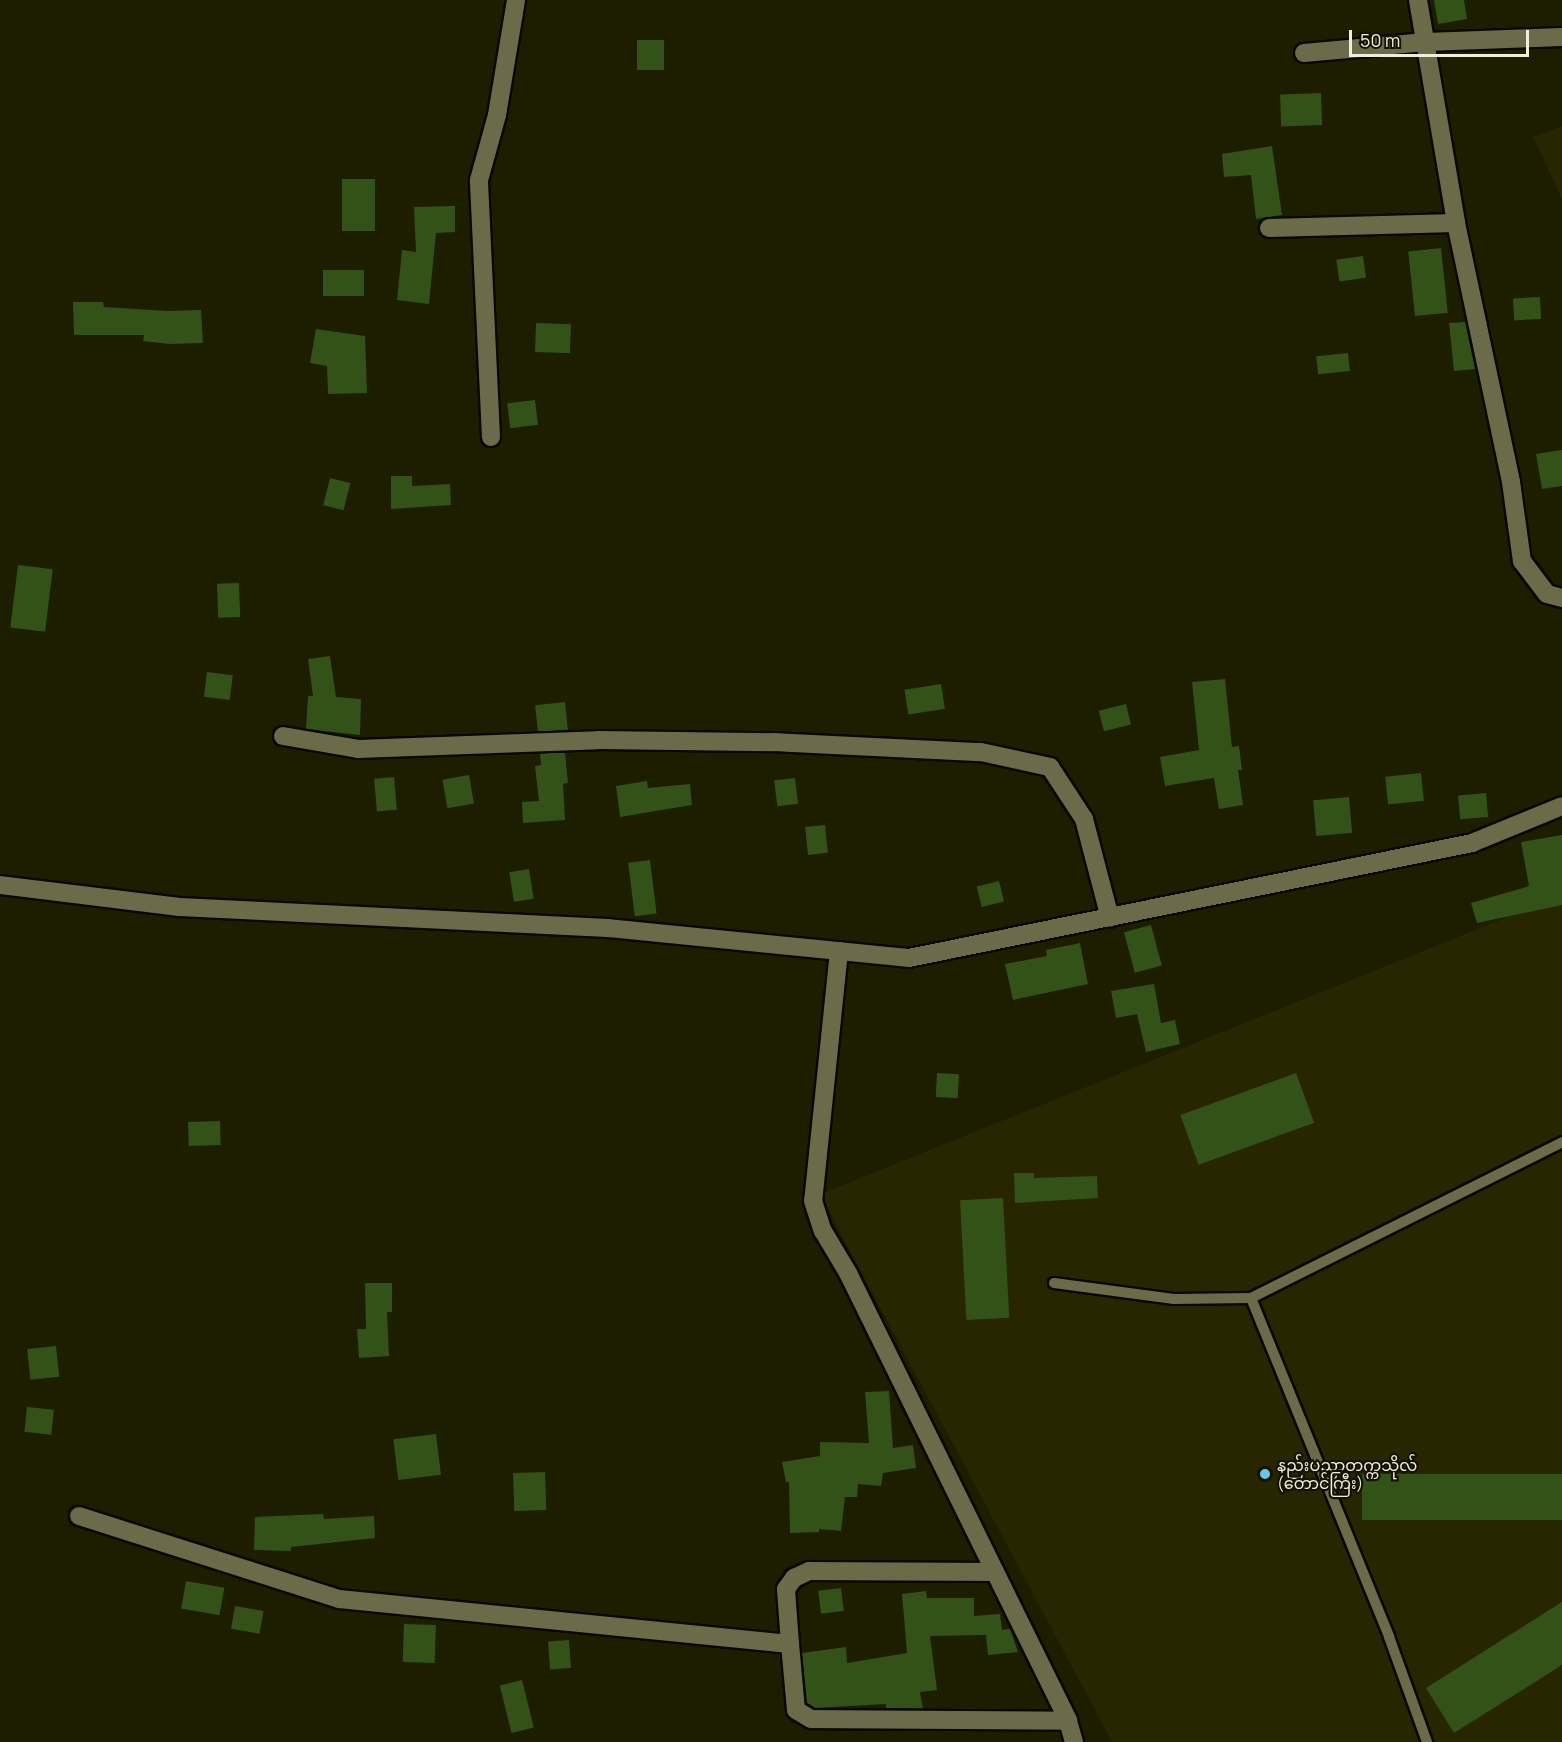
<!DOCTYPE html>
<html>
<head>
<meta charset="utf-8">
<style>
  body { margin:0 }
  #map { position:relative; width:1562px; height:1742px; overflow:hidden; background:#1d1d00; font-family:Manrope,"Noto Sans Myanmar",sans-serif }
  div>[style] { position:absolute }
  .built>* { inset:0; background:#272600 }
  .building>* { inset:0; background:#335217; transform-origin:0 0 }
  .roads { filter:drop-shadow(2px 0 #080700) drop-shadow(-2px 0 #080700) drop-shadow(0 2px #080700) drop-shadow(0 -2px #080700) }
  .lane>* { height:10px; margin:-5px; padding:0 5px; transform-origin:5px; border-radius:5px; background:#6b6b4a }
  .street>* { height:18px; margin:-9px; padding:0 9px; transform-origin:9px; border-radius:9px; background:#6b6b4a }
  .dots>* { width:16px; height:16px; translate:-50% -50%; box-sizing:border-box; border:3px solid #141300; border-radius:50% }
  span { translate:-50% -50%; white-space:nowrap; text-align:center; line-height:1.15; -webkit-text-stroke:4.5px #141300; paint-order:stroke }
  .poi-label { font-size:16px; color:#eeeedc }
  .left { translate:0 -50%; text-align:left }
  .scale { position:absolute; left:1349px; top:30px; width:180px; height:27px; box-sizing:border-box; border:3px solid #eeeedc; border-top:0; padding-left:8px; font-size:18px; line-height:21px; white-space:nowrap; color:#eeeedc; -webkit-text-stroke:4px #141300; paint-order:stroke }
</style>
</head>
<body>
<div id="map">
  <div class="built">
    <i style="clip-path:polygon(1562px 126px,1562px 199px,1533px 137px)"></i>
    <i style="clip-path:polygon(1562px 895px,1562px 1742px,1112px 1742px,826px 1206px,823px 1193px)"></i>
  </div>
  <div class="building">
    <i style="clip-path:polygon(1434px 0,1464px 0,1467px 19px,1438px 24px)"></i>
    <i style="left:637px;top:40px;width:27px;height:30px"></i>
    <i style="left:1321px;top:93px;width:32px;height:41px;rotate:88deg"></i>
    <i style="clip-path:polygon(1272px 146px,1282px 215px,1256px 219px,1251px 175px,1224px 177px,1222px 154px)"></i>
    <i style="left:342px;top:179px;width:33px;height:52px"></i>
    <i style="clip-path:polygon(455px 206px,455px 232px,436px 233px,429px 304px,397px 300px,402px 250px,416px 252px,414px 207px)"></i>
    <i style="left:1441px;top:248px;width:65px;height:33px;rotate:84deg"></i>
    <i style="left:1363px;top:256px;width:22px;height:27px;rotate:82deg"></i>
    <i style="left:364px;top:270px;width:26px;height:41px;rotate:90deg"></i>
    <i style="left:1540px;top:297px;width:22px;height:27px;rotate:87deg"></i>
    <i style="clip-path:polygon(73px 302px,103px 302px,104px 307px,167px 311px,201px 310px,203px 343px,169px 344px,143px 341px,144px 335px,74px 335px)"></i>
    <i style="clip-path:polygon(1465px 322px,1475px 369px,1454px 371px,1449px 323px)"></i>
    <i style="left:536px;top:323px;width:35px;height:29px;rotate:2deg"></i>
    <i style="clip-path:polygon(316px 329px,365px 336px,367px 393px,328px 394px,327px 366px,310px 363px)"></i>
    <i style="left:1348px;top:353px;width:18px;height:32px;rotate:84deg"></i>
    <i style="left:535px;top:400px;width:25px;height:28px;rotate:83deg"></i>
    <i style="clip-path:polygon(1562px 450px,1562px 486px,1542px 489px,1536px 454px)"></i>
    <i style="clip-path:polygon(391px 476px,412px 476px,412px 486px,450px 484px,451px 505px,391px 509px)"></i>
    <i style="left:330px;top:478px;width:21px;height:28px;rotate:14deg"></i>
    <i style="left:18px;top:565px;width:35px;height:63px;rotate:7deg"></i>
    <i style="left:239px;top:583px;width:34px;height:22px;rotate:88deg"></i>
    <i style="clip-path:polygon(330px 656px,336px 697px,361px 699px,360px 735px,306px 729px,308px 696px,313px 696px,308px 659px)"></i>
    <i style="left:207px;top:672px;width:26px;height:25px;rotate:7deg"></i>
    <i style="clip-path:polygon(1225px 679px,1232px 747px,1239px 746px,1242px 770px,1238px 770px,1243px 805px,1219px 809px,1214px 778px,1165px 786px,1160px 757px,1199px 750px,1192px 682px)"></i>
    <i style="left:941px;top:684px;width:25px;height:37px;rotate:81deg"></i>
    <i style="left:565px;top:702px;width:28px;height:30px;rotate:84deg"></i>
    <i style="left:1126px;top:704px;width:21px;height:28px;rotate:76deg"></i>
    <i style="clip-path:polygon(540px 753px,565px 753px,568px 783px,563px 784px,565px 820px,523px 823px,522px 802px,539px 801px,535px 766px,541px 765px)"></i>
    <i style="left:1421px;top:773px;width:28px;height:36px;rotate:84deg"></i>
    <i style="left:469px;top:775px;width:29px;height:27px;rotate:80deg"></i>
    <i style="left:394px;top:777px;width:33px;height:20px;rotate:85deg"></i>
    <i style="left:795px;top:778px;width:26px;height:21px;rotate:83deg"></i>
    <i style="clip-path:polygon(647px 781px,648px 788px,690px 784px,692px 805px,620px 817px,616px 786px)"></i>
    <i style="left:1486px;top:793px;width:24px;height:28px;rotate:85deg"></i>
    <i style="left:1349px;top:797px;width:36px;height:36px;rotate:85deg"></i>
    <i style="left:825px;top:825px;width:28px;height:20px;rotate:84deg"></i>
    <i style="clip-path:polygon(1562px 835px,1562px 905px,1477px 923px,1471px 903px,1529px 886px,1521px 842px)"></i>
    <i style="left:650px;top:860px;width:54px;height:22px;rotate:83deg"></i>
    <i style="left:529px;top:869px;width:30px;height:20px;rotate:81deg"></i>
    <i style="left:999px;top:881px;width:21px;height:23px;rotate:76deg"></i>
    <i style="left:1151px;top:925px;width:42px;height:28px;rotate:75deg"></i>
    <i style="clip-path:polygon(1080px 943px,1088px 984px,1013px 1000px,1005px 964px,1047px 956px,1046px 950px)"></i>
    <i style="clip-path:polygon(1154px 984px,1161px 1023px,1175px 1020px,1180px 1044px,1146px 1052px,1137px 1014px,1116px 1018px,1111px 991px)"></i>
    <i style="left:937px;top:1073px;width:22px;height:24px;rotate:3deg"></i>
    <i style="left:1296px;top:1073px;width:53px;height:123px;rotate:70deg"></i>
    <i style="left:220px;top:1121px;width:24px;height:32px;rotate:88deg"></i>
    <i style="clip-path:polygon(1014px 1173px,1034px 1173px,1034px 1178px,1097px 1176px,1098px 1198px,1015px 1203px)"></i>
    <i style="left:1003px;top:1198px;width:120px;height:43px;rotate:87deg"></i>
    <i style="clip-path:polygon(365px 1283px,392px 1283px,392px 1312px,387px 1312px,389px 1356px,359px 1358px,357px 1329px,366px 1329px)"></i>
    <i style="left:56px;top:1346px;width:31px;height:29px;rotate:84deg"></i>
    <i style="clip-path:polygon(889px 1391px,893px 1448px,913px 1445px,916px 1468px,883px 1473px,881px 1486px,858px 1484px,857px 1497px,845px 1497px,841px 1531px,819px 1529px,819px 1532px,790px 1533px,789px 1482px,786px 1482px,782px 1462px,820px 1456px,820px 1442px,869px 1443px,865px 1392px)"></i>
    <i style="left:27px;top:1407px;width:27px;height:25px;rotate:6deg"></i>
    <i style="left:436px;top:1434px;width:41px;height:43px;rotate:83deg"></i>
    <i style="left:545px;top:1472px;width:38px;height:32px;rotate:88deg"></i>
    <i style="left:1562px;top:1474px;width:46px;height:200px;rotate:90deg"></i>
    <i style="clip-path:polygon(323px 1514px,324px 1519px,374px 1516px,375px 1538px,291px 1547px,291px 1551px,254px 1550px,255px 1517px)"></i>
    <i style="left:186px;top:1581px;width:39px;height:28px;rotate:10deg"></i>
    <i style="left:841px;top:1588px;width:23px;height:23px;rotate:83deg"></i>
    <i style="clip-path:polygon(926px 1591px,927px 1598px,974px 1598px,974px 1616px,1000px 1614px,1002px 1630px,1010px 1629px,1018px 1652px,988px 1655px,986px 1635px,930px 1636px,937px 1690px,920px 1692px,923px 1709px,886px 1708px,886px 1704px,814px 1708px,807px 1703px,802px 1653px,846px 1647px,847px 1663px,907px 1653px,902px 1594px)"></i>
    <i style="clip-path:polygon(1562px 1602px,1562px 1665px,1454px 1733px,1426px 1688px)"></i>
    <i style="left:235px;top:1606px;width:29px;height:23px;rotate:10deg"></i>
    <i style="left:404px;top:1624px;width:32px;height:38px;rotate:2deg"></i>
    <i style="left:569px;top:1640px;width:28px;height:21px;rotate:86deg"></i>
    <i style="left:522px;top:1680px;width:49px;height:23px;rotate:76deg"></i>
  </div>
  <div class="roads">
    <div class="lane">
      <i style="left:1054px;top:1283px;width:121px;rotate:7.6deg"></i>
      <i style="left:1174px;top:1299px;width:77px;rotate:-0.7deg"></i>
      <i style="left:1251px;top:1298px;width:348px;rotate:-26.6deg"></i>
      <i style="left:1251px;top:1298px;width:366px;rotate:67.8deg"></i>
      <i style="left:1389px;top:1637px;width:112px;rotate:70.1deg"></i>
    </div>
    <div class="street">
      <i style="left:1418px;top:0;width:226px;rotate:80.3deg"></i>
      <i style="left:1456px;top:223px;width:265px;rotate:78deg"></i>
      <i style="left:1511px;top:482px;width:80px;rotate:82.1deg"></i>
      <i style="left:1522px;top:561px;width:41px;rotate:52.9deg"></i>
      <i style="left:1547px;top:594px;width:16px;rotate:15deg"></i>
      <i style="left:1304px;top:53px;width:122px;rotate:-5.2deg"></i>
      <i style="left:1426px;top:42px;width:136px;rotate:-2.1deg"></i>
      <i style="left:1269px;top:228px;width:187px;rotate:-1.5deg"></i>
      <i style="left:491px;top:437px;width:257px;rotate:-92.7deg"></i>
      <i style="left:479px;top:180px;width:67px;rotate:-74.5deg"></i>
      <i style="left:497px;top:115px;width:117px;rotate:-80.6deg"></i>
      <i style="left:283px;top:736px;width:76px;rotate:9.8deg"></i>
      <i style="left:358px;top:749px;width:240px;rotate:-2.1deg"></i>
      <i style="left:598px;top:740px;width:175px;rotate:0.7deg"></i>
      <i style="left:773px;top:742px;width:208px;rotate:2.8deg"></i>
      <i style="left:981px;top:752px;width:71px;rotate:12.3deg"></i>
      <i style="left:1050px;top:767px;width:62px;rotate:56.8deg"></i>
      <i style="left:1084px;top:819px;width:102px;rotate:75.3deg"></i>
      <i style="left:0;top:885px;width:180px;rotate:7deg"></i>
      <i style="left:179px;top:907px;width:430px;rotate:2.8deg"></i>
      <i style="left:608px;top:928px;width:302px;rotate:5.7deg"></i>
      <i style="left:909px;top:958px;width:575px;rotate:-11.54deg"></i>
      <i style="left:1472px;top:843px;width:97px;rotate:-22.3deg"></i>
      <i style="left:839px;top:951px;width:251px;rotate:95.9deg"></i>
      <i style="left:813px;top:1201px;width:32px;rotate:72deg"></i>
      <i style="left:823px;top:1231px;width:49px;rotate:59.2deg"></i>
      <i style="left:848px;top:1273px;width:499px;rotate:63.8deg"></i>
      <i style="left:1068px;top:1721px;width:22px;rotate:74deg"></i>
      <i style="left:79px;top:1516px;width:273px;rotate:17.7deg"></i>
      <i style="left:339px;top:1599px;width:453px;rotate:5.7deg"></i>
      <i style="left:790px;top:1644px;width:55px;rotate:-94.2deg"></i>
      <i style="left:786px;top:1589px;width:14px;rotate:-54deg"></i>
      <i style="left:794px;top:1578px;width:17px;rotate:-25deg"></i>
      <i style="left:809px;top:1571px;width:186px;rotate:0.3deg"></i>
      <i style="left:790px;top:1644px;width:66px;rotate:84.8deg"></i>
      <i style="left:796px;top:1710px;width:17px;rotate:31deg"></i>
      <i style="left:811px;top:1719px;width:257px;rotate:0.4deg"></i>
    </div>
  </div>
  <div class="dots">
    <i style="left:1265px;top:1474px;background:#64c5ee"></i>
  </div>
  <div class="poi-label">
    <span class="left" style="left:1277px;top:1474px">နည်းပညာတက္ကသိုလ်<br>(တောင်ကြီး)</span>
  </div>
  <div class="scale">50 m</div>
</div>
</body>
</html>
